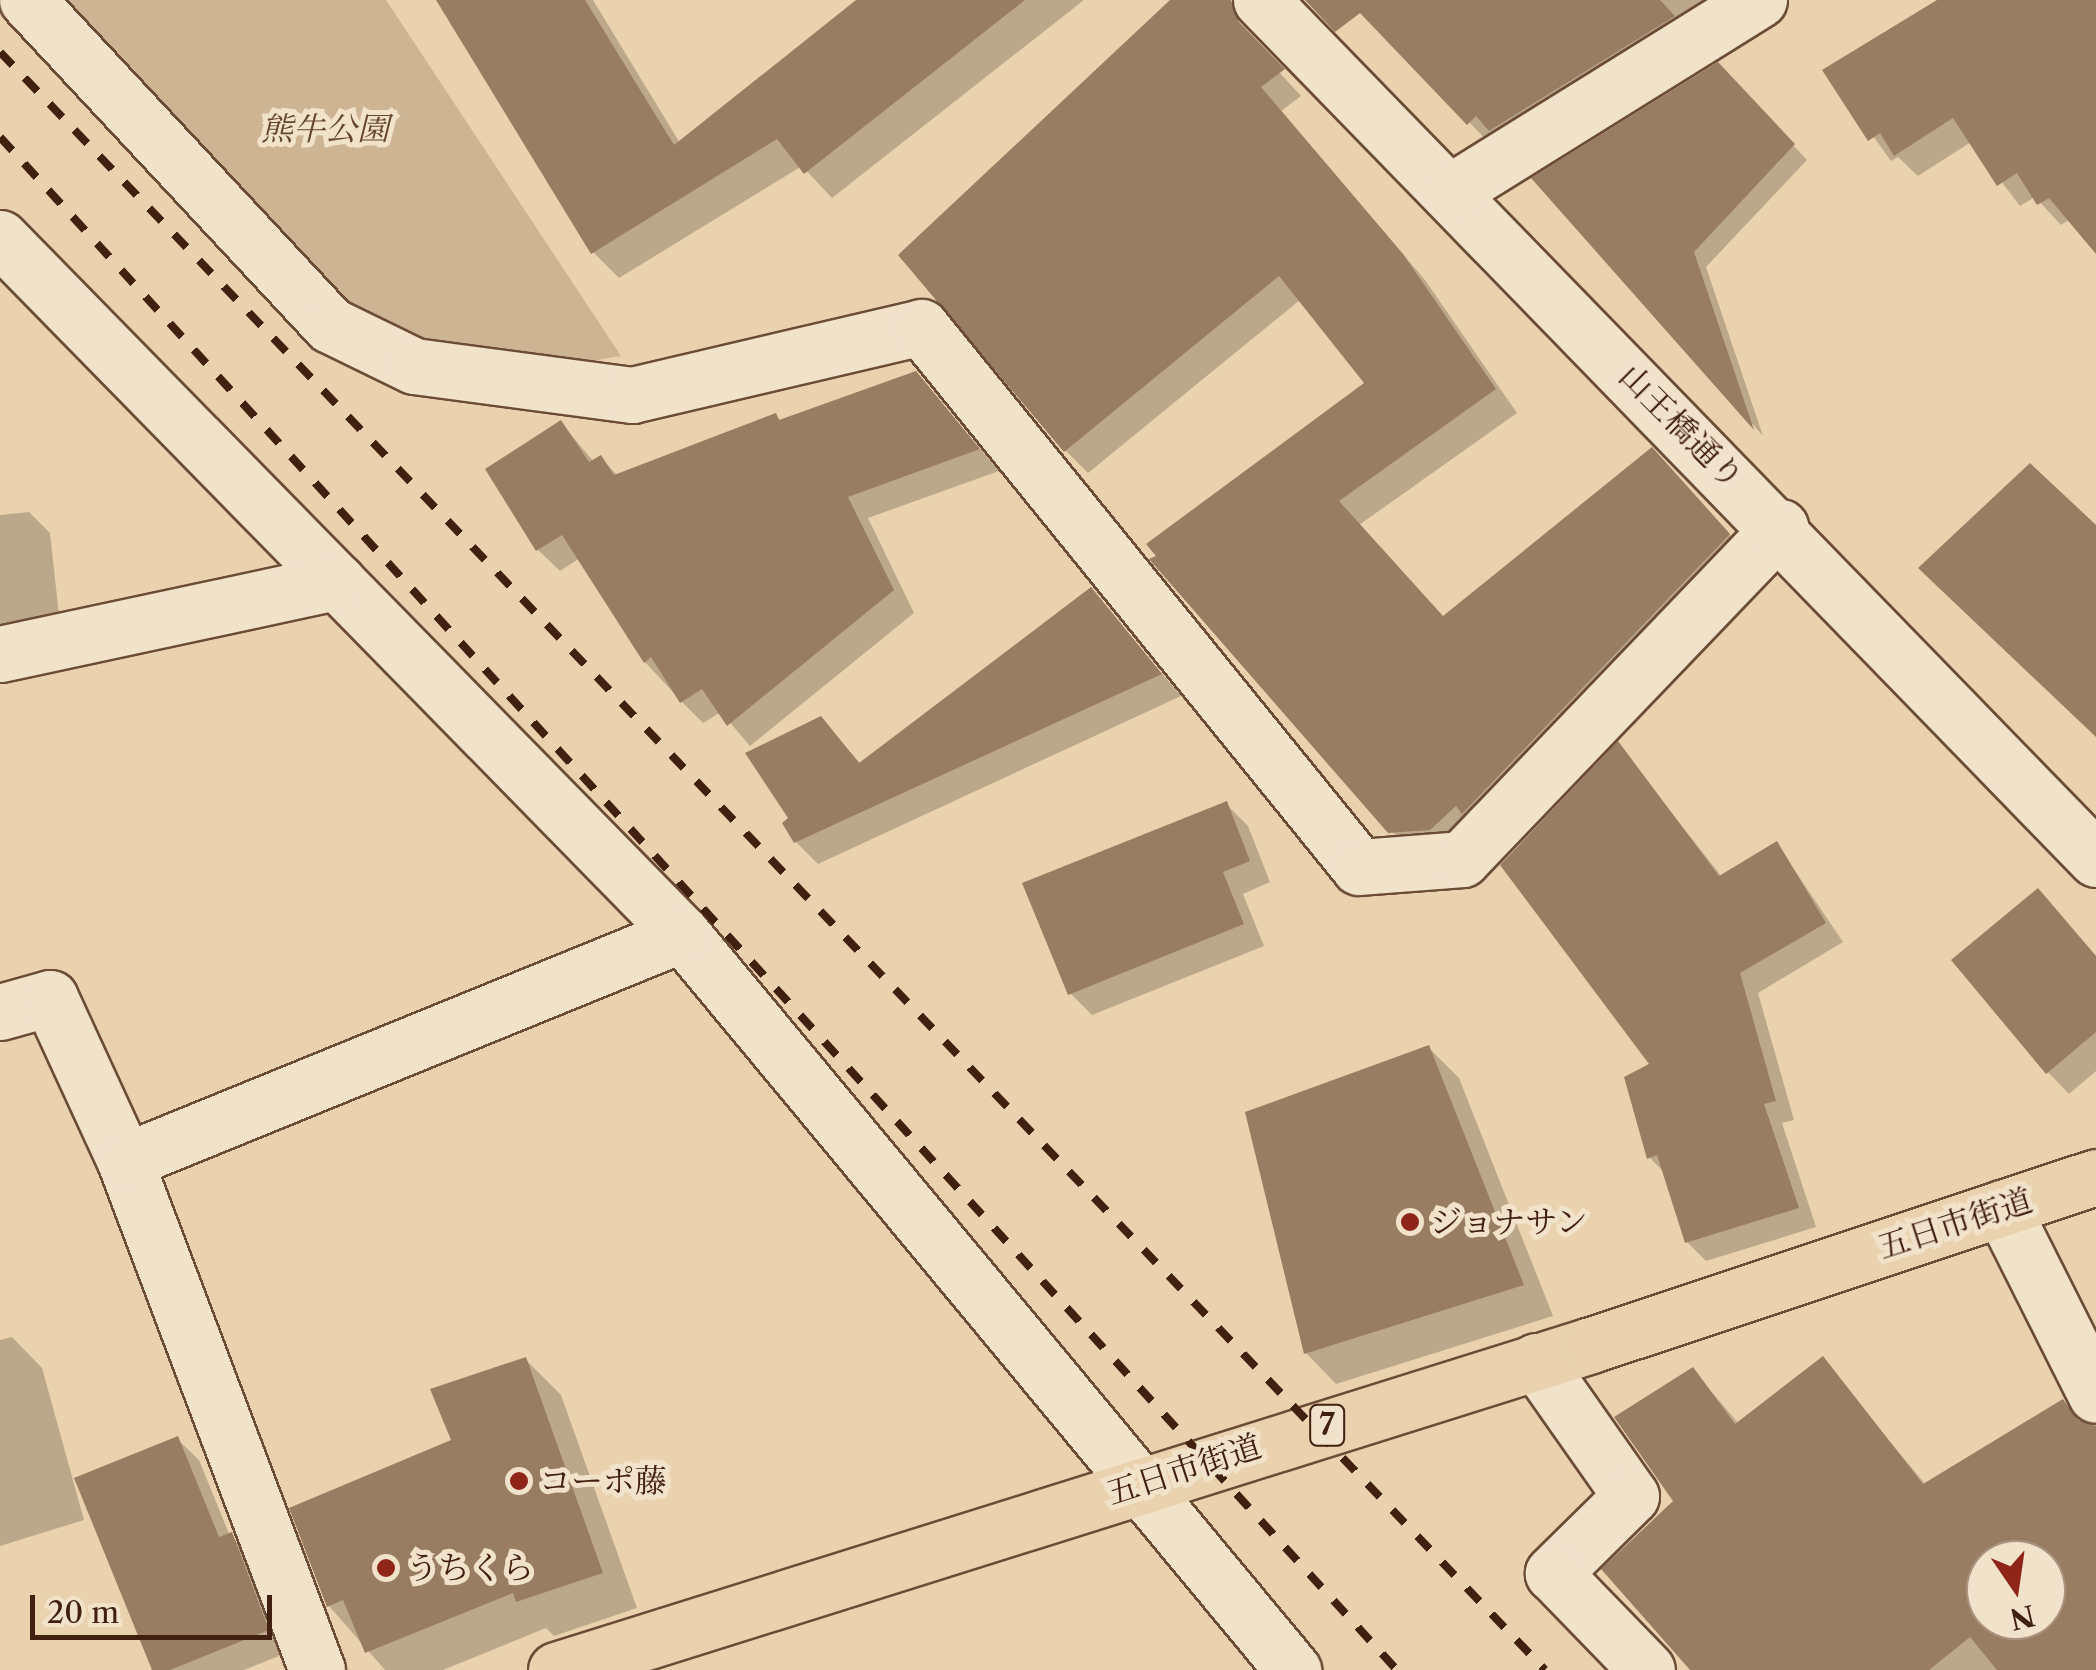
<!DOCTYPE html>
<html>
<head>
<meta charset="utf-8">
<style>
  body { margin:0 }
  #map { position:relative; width:2096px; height:1670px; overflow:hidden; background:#ead2ae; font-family:"Libre Caslon Text","Noto Serif JP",serif }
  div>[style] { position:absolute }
  .green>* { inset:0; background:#cdb493 }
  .shadow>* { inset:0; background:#0003 }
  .building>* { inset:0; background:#997d62 }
  .roads { filter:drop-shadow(2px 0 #6c4c37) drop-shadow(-2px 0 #6c4c37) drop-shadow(0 2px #6c4c37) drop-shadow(0 -2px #6c4c37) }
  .minor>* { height:55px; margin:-27.5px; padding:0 27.5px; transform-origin:27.5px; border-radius:27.5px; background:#f1e2ca }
  .major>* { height:55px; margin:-27.5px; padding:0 27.5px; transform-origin:27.5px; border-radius:27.5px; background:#ead2ae }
  .rail>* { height:8px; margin-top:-4px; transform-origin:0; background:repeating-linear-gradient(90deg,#42200f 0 18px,transparent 0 36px) }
  .dots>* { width:28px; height:28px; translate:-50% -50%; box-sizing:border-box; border:5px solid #f1e2ca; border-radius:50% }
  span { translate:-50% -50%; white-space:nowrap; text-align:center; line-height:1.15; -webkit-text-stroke:10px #f1e2ca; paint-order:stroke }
  .shield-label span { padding:2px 8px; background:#f1e2ca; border:2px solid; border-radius:8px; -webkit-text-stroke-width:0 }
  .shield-label { font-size:30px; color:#42200f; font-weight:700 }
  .park-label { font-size:32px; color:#654530; font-style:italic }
  .street-label { font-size:32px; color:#42200f }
  .poi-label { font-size:32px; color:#42200f }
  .left { translate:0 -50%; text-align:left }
  .north { position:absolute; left:1966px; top:1540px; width:100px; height:100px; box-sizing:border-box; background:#f1e2ca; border:2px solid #ab947f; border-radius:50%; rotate:167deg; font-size:28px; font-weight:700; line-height:40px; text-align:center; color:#42200f }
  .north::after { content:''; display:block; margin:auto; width:35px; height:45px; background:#8f2418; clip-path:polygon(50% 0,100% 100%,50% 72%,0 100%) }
  .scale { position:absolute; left:30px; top:1595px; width:242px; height:45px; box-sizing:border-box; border:5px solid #42200f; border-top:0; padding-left:12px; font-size:30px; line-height:35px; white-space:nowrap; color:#42200f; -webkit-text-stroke:8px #f1e2ca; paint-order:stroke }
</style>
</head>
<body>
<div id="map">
  <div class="green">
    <i style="clip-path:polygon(57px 0,386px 0,621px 356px,432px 387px,330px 325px)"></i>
  </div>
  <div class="shadow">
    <i style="clip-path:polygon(439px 0,593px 0,680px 143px,860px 0,1084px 0,832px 198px,802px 166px,619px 278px,593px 252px)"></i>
    <i style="clip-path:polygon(1174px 0,1213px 0,1301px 96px,1281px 111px,1425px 280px,1517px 413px,1359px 525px,1444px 618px,1675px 473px,1751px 558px,1486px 835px,1413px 855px,1153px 560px,1367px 384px,1300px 300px,1088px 473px,1065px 450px)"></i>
    <i style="clip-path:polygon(1353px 0,1723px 0,1490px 144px)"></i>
    <i style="clip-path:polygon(1941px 0,2096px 0,2096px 250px,2070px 219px,2061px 225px,2035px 197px,2020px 206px,1971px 142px,1918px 176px,1898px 157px,1891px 161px,1826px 71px)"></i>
    <i style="clip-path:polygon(1732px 79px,1807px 160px,1706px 267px,1763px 436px,1535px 179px)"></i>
    <i style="clip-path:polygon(916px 374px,999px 471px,868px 518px,914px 613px,750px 746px,721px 712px,703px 723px,682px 702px,645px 662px,580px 558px,560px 571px,538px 550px,488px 470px,561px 423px,594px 462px,601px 458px,618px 476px,776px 416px,782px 422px)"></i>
    <i style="clip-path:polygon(29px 512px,50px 533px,60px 624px,0 632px,0 515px)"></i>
    <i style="clip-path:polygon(1091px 590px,1181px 696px,818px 864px,796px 842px,791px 818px,821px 719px,861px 764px)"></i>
    <i style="clip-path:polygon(1618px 745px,1722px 877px,1777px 844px,1843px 942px,1758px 993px,1794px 1120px,1782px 1123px,1816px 1227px,1706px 1261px,1687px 1242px,1665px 1173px,1650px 1158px,1653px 1065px)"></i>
    <i style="clip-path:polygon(1226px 804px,1248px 826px,1270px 882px,1243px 894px,1264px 946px,1092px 1015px,1071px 994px)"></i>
    <i style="clip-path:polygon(2038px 891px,2096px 956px,2096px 1071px,2069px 1094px,2048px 1072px)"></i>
    <i style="clip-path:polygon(1429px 1048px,1459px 1078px,1553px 1316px,1336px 1384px,1306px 1353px)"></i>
    <i style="clip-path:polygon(12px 1337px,42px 1368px,84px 1520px,0 1546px,0 1340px)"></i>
    <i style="clip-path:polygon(526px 1360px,561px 1395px,637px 1608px,554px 1636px,546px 1628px,443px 1670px,385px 1670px,329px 1606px)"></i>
    <i style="clip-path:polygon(evenodd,1822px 1360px,1926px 1485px,2063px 1402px,2096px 1427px,2096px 1670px,1739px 1670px,1676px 1502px,1693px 1370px,1739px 1424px,1822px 1360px,1986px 1560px,2046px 1560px,2046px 1620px,1986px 1620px,1986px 1560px)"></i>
    <i style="clip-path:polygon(177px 1439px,199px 1460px,230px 1536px,253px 1557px,289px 1652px,244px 1670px,155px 1670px)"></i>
  </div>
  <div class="building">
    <i style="clip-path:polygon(436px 0,585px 0,674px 145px,856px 0,1025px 0,804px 174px,777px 139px,591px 254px)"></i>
    <i style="clip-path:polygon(1170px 0,1231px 0,1239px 22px,1285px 69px,1261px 87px,1403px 254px,1496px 389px,1339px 501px,1443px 616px,1652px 447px,1730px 534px,1462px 814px,1456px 806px,1430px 830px,1388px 833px,1149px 559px,1156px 556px,1146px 544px,1364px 383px,1279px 276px,1064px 452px,898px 255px)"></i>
    <i style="clip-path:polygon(1305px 0,1660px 0,1675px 16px,1489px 131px,1476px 116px,1467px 125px,1360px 13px,1335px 32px)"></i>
    <i style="clip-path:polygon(1937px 0,2096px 0,2096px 254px,2049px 198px,2037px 205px,2017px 173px,1997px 186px,1953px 118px,1894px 156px,1880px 133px,1868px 141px,1822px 70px)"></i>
    <i style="clip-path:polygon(1718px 62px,1795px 144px,1694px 252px,1754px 430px,1531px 178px)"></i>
    <i style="clip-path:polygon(916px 371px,980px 449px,848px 497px,894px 590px,727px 726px,702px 689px,680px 703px,651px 657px,644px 663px,562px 535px,536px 551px,485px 469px,561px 420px,589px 462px,601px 455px,614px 475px,776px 413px,779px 420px)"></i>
    <i style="clip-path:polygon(2030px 463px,2096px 525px,2096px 737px,1918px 568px)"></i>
    <i style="clip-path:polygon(1091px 587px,1162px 674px,794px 843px,782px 823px,788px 818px,745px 753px,821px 716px,859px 763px)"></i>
    <i style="clip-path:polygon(1618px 741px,1719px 876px,1777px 841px,1826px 923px,1740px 973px,1776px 1101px,1764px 1104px,1799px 1208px,1685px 1243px,1657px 1155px,1647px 1159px,1624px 1077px,1649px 1064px,1500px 865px)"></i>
    <i style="clip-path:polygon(1227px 801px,1250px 861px,1223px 872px,1244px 924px,1068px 995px,1022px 883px)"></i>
    <i style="clip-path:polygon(2038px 888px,2096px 956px,2096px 1032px,2046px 1074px,1951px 960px)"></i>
    <i style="clip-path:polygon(1429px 1045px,1524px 1285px,1304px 1354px,1245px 1112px)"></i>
    <i style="clip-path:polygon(evenodd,1823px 1356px,1923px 1484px,2063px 1399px,2078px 1420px,2096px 1426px,2096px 1670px,1997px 1670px,1970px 1637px,1929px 1670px,1690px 1670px,1601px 1569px,1673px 1501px,1614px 1417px,1693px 1367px,1735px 1424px,1823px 1356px,1986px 1560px,2046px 1560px,2046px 1620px,1986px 1620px,1986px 1560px)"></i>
    <i style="clip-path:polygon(526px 1357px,603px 1573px,516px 1602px,513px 1593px,365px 1653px,343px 1600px,327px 1607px,289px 1508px,451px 1440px,430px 1389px)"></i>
    <i style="clip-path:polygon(178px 1436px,219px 1537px,232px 1532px,269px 1630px,170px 1670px,152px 1670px,74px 1478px)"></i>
  </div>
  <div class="roads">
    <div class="minor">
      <i style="left:27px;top:0;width:444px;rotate:47deg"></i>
      <i style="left:330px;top:325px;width:93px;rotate:26deg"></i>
      <i style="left:414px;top:366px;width:220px;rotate:7.6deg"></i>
      <i style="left:632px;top:395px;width:297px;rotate:-13.2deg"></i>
      <i style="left:921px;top:327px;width:695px;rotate:50.95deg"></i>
      <i style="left:1359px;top:867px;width:103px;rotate:-4.4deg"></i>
      <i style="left:1462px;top:859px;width:460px;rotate:-46.2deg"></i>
      <i style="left:1261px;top:0;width:1198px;rotate:45.81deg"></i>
      <i style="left:1450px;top:192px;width:364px;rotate:-31.9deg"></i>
      <i style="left:0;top:238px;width:974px;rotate:45.58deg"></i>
      <i style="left:682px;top:934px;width:957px;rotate:50.3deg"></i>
      <i style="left:0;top:654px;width:345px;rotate:-12.1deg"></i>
      <i style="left:0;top:1012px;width:52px;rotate:-15.6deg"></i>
      <i style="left:50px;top:998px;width:179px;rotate:65.3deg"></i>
      <i style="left:125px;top:1161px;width:544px;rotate:69.33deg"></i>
      <i style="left:125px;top:1161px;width:601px;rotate:-22.17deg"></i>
      <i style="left:2002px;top:1208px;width:209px;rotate:63.3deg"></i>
      <i style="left:1536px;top:1361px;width:165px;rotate:54.9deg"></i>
      <i style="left:1631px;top:1496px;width:110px;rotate:135.4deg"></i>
      <i style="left:1553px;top:1573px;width:135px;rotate:45.9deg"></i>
    </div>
    <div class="major">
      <i style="left:556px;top:1670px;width:1085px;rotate:-17.43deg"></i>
      <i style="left:1591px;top:1345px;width:532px;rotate:-18.4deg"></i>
    </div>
  </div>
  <div class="rail">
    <i style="left:0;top:52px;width:2237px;rotate:46.32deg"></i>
    <i style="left:0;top:137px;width:2074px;rotate:47.66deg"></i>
  </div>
  <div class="dots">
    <i style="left:1410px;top:1222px;background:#8f2418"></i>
    <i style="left:519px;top:1481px;background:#8f2418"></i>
    <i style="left:386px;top:1568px;background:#8f2418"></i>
  </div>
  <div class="shield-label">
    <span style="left:1327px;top:1425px">7</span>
  </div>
  <div class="park-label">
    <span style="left:325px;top:129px">熊牛公園</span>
  </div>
  <div class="street-label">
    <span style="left:1681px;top:427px;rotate:45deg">山王橋通り</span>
    <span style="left:1955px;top:1224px;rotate:-18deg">五日市街道</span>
    <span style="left:1184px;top:1470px;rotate:-18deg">五日市街道</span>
  </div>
  <div class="poi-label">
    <span class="left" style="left:1430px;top:1222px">ジョナサン</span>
    <span class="left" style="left:539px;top:1481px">コーポ藤</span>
    <span class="left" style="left:406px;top:1568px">うちくら</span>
  </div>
  <div class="north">N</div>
  <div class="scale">20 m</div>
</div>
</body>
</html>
